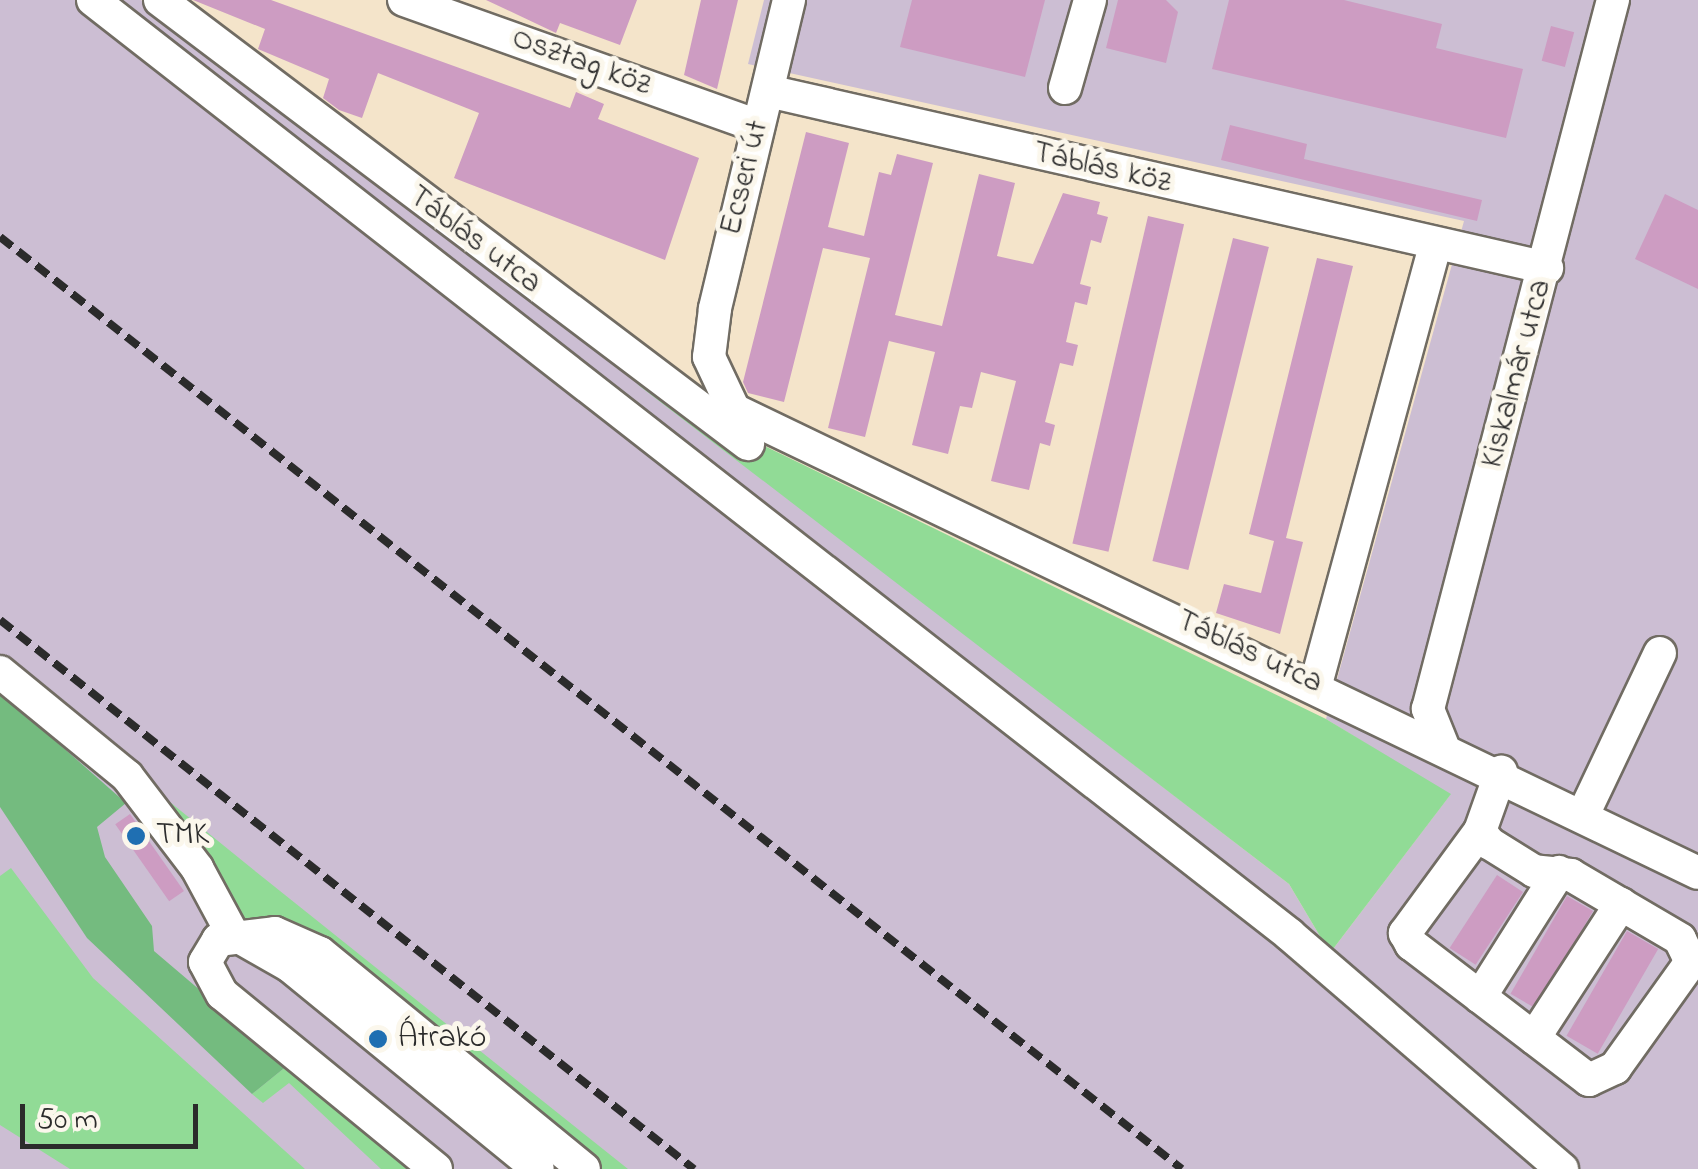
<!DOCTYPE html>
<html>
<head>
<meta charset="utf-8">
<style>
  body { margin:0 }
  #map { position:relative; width:1698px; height:1169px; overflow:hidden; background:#f4e4ca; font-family:"Indie Flower",sans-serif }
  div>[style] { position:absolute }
  .industrial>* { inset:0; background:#ccbed3 }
  .green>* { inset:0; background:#91db96 }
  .forest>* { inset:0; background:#74bb7f }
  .building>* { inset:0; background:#cd9cc2; transform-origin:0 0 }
  .roads { filter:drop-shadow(2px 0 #716c63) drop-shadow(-2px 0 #716c63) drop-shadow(0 2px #716c63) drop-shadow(0 -2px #716c63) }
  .minor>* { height:32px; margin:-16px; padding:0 16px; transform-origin:16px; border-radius:16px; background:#fff }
  .rail>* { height:8px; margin-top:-4px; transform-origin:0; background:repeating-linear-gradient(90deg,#2b2b2b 0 15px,transparent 0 23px) }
  .dots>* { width:28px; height:28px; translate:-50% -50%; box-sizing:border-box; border:5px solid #fbf7ec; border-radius:50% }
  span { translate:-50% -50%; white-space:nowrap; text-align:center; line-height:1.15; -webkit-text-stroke:10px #fbf7ec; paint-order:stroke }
  .street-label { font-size:32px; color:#2b2b2b }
  .poi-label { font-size:32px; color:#2b2b2b }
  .left { translate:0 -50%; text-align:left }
  .scale { position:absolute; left:20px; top:1104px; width:178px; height:45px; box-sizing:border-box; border:5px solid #2b2b2b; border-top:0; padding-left:12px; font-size:30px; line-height:35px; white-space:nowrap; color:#2b2b2b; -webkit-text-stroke:8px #fbf7ec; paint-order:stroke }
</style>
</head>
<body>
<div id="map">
  <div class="industrial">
    <i style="clip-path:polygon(0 0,141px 0,1289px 884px,1330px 953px,1450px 795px,1326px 719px,1464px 221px,748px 64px,764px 0,1698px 0,1698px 1169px,0 1169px)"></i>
  </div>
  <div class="green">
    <i style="clip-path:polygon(637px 384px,1326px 719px,1451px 794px,1330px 953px,1289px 884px)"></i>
    <i style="clip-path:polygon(160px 794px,260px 875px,628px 1169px,593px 1169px,238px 914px)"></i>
    <i style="clip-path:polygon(11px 868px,93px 978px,305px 1169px,70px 1169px,0 1125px,0 876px)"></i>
    <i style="clip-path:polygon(288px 1065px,415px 1169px,381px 1169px,289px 1083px,263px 1103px,252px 1094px)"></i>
  </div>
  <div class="forest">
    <i style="clip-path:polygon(0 692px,126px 803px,97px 827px,105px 857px,152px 926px,154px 951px,288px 1065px,252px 1094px,87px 938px,0 807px)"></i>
  </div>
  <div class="building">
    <i style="clip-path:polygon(193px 0,271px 0,570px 108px,576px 92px,604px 104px,598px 119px,699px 158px,665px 260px,454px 178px,479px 113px,378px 73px,362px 118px,339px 110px,323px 98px,329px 79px,258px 49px,265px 29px)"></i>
    <i style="clip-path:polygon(486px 0,637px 0,620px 45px,560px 23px,556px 33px)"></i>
    <i style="clip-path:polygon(701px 0,738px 0,717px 89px,684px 75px)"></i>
    <i style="clip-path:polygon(912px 0,1045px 0,1025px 77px,900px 47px)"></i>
    <i style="clip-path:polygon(1118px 0,1166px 0,1178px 12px,1166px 63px,1106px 48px)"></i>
    <i style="clip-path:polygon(1229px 0,1344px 0,1442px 24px,1436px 48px,1523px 69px,1506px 138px,1212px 69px)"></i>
    <i style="left:1551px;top:26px;width:24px;height:36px;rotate:15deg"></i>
    <i style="clip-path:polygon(1230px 125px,1307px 144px,1304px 159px,1482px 200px,1477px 221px,1221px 160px)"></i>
    <i style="clip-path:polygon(806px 132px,849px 143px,828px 227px,864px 236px,879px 172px,891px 175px,897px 154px,933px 163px,895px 315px,942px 326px,979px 174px,1015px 183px,997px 256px,1033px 264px,1063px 193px,1100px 202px,1097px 214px,1108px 217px,1101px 243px,1091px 240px,1080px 284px,1091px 287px,1087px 305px,1075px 302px,1066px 342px,1078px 345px,1073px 366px,1060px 363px,1045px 422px,1055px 425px,1050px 446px,1040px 443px,1029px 490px,991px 481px,1016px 381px,981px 372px,972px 408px,960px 406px,948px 454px,912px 445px,935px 352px,889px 341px,865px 437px,828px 428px,870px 258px,823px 248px,784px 402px,748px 393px,743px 382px)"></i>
    <i style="clip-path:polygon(1665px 194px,1698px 210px,1698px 289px,1635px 259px)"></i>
    <i style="left:1148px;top:216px;width:37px;height:336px;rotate:13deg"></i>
    <i style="left:1233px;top:238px;width:37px;height:333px;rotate:14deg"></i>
    <i style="clip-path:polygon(1317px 258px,1353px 266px,1286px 538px,1303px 542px,1280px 634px,1216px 613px,1224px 584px,1261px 593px,1274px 541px,1249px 534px)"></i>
    <i style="left:130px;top:814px;width:94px;height:18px;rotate:55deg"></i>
    <i style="left:1497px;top:875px;width:31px;height:87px;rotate:33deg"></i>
    <i style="left:1567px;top:896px;width:30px;height:113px;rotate:30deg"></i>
    <i style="left:1627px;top:931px;width:36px;height:121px;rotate:30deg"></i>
  </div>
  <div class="roads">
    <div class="minor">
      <i style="left:93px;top:0;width:1519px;rotate:37.99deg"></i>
      <i style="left:1290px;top:935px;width:359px;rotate:40.7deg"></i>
      <i style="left:160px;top:0;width:737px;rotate:37.06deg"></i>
      <i style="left:404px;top:0;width:376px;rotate:19.6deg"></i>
      <i style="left:789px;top:0;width:318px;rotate:103.5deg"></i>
      <i style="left:715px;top:309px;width:48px;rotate:97.1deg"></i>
      <i style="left:709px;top:357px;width:59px;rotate:64.7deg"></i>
      <i style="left:734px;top:410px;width:1069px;rotate:25.65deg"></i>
      <i style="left:1065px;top:88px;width:91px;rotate:-74.1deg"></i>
      <i style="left:768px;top:91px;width:799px;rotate:12.8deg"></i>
      <i style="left:0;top:672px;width:164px;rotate:39.3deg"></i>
      <i style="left:127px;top:776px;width:116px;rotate:52.7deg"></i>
      <i style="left:197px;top:868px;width:74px;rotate:61.7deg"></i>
      <i style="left:232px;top:933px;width:67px;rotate:29.6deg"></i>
      <i style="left:290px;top:966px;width:320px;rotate:39.3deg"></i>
      <i style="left:1316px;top:684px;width:454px;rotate:-74.8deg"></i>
      <i style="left:1442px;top:744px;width:38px;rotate:-112deg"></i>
      <i style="left:1428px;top:709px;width:733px;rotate:-75.38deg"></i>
      <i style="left:1584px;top:813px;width:177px;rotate:-64.6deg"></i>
      <i style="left:1480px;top:831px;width:127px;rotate:126.3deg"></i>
      <i style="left:1405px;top:933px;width:13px;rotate:61deg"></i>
      <i style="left:1411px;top:944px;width:224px;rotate:37.4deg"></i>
      <i style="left:1589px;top:1080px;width:29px;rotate:-25deg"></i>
      <i style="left:1615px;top:1068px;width:130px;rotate:-54.4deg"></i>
      <i style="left:1691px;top:962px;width:25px;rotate:-116deg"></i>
      <i style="left:1680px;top:939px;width:126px;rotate:-149.6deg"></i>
      <i style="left:1571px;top:875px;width:37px;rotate:-174deg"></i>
      <i style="left:1534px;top:871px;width:53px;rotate:-148.1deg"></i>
      <i style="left:1489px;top:843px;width:15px;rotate:-127deg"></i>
      <i style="left:1480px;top:831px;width:63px;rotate:-70.4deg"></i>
      <i style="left:1480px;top:997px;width:148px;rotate:-57.7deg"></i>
      <i style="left:1534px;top:1038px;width:160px;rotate:-57deg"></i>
      <i style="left:436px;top:1169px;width:276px;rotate:-140.7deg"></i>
      <i style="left:222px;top:994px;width:36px;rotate:-118deg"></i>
      <i style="left:205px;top:962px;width:26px;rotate:-59deg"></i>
      <i style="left:218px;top:940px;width:57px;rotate:-7deg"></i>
      <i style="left:275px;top:933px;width:49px;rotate:24deg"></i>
      <i style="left:320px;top:953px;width:341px;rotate:39.3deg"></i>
    </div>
  </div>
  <div class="rail">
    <i style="left:0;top:237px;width:1505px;rotate:38.26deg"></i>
    <i style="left:0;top:620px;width:885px;rotate:38.35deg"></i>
  </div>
  <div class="dots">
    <i style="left:136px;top:836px;background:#1f6fb2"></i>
    <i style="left:378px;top:1039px;background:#1f6fb2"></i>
  </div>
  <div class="street-label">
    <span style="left:581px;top:63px;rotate:20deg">Osztag köz</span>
    <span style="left:1102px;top:169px;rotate:13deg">Táblás köz</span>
    <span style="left:746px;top:178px;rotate:-76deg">Ecseri út</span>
    <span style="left:474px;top:241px;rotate:37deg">Táblás utca</span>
    <span style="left:1518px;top:374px;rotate:-75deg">Kiskalmár utca</span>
    <span style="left:1249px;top:653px;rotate:25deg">Táblás utca</span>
  </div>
  <div class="poi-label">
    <span class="left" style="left:156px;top:836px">TMK</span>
    <span class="left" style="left:398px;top:1039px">Átrakó</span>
  </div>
  <div class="scale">50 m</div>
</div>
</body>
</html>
